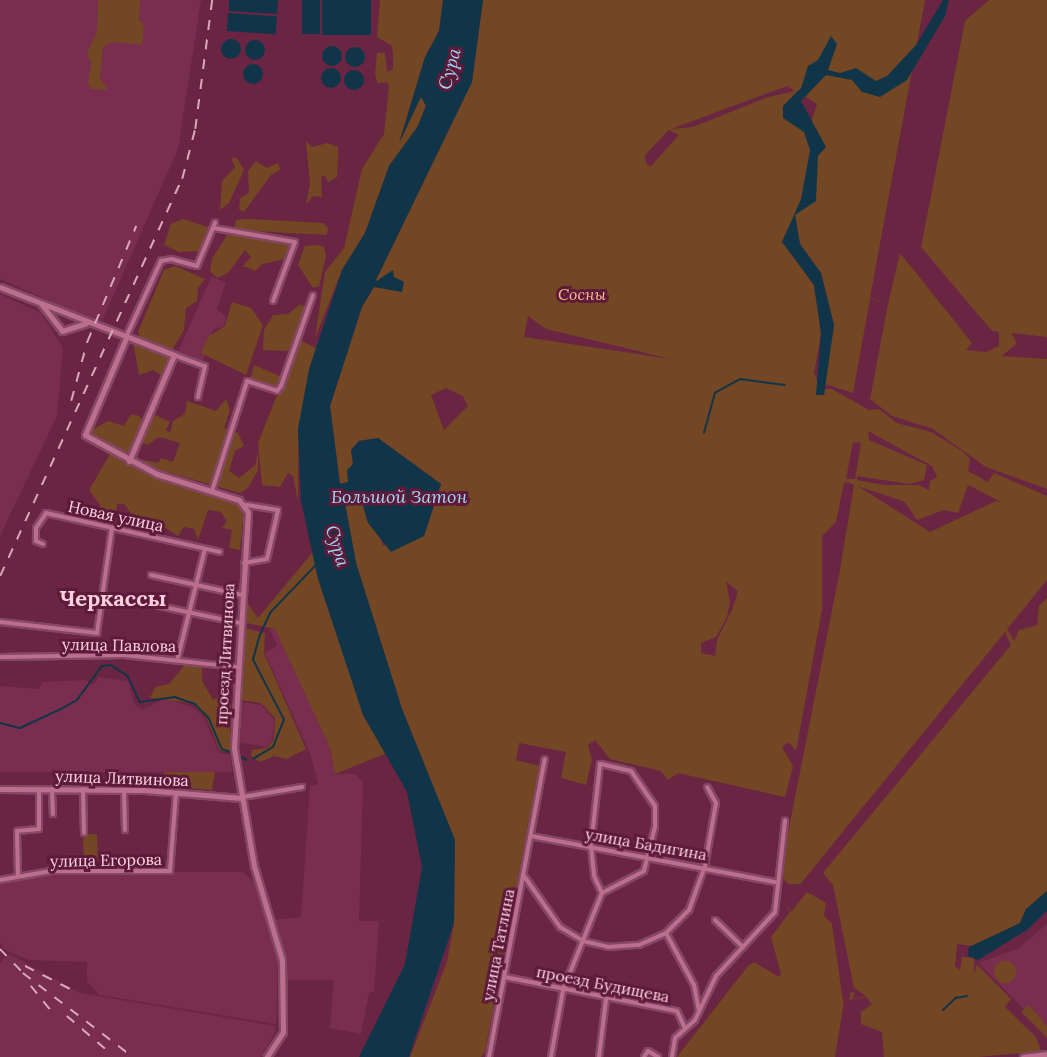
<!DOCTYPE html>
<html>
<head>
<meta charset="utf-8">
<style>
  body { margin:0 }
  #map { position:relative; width:1047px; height:1057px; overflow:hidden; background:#6a2543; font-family:Lora,serif }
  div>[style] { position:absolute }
  .built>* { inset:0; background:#792e4f }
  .green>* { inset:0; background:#734624; transform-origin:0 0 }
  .round { border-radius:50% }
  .water>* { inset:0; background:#113548; transform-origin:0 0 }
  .stream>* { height:1.5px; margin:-0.75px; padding:0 0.75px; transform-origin:0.75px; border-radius:0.75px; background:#113548 }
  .roads { filter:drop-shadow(2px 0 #844864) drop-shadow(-2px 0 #844864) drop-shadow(0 2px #844864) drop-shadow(0 -2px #844864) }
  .street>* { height:4px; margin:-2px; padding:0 2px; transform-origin:2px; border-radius:2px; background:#bc6f8c }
  .secondary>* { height:5px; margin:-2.5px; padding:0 2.5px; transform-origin:2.5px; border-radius:2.5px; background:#bc6f8c }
  .rail>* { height:1.5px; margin-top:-0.75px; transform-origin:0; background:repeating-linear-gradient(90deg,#d9a8ba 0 10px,transparent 0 20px) }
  span { translate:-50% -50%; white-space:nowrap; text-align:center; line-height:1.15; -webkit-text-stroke:6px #5e1a39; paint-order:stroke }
  .park-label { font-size:16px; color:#fdbd8f; font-style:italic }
  .street-label { font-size:16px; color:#fcd1df }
  .water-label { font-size:18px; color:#a0d5f6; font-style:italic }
  .district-label { font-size:22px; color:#fcd1df; font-weight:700 }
</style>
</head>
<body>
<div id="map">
  <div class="built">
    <i style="clip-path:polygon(0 0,201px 0,178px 149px,103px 319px,97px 322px,0 279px)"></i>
    <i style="clip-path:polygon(211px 277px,226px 282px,217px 309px,226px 318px,223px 327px,213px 329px,203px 361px,178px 352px)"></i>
    <i style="clip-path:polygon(0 294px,41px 313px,63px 348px,57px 416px,0 536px)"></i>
    <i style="clip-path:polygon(275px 628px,330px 748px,335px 774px,355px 774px,363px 781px,359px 921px,379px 921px,374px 991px,369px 993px,361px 1034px,330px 1028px,334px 980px,287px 980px,287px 959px,274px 920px,301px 917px,310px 786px,318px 784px,311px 756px,265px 653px,277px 646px,270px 630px)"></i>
    <i style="clip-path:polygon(99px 677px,128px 681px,135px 705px,143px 710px,165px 698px,194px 708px,204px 718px,219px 753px,230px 754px,232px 772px,0 772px,0 686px,39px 689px,42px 682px,86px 680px,93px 685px)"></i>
    <i style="clip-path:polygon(241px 702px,261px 705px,274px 719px,273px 738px,267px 747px,240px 743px)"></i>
    <i style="clip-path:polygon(53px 871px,243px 872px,254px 882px,278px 958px,276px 1024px,100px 995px,87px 982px,87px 962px,29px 960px,5px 950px,0 943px,0 882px)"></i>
    <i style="clip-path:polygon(1047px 924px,1047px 1033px,979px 963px,1019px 948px)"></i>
    <i style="clip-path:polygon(9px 954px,80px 993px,275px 1026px,275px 1032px,261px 1057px,0 1057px,0 963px)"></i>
  </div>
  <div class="green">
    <i style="clip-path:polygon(98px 0,140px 0,139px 21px,144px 24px,142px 45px,112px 42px,103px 47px,100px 78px,108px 90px,91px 89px,88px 83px,91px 64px,87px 53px,97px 31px)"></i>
    <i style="clip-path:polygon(380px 0,443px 0,439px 31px,425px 57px,400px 142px,421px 96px,426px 105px,418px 126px,389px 166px,365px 233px,342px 270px,315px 338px,325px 272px,344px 248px,362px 169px,384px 134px,389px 86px,387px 82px,378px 83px,375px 75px,377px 53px,385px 53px,387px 72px,393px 69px,393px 55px,392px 46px,377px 37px)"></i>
    <i style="clip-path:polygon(evenodd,483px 0,925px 0,870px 298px,888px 304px,900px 253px,972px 343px,966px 350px,986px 352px,999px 346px,999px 332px,992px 331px,921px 247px,965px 21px,989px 0,1047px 0,1047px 337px,1011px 333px,1017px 343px,1002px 356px,1047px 359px,1047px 489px,986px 467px,933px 429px,892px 416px,870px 399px,888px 304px,870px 299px,853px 393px,825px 384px,834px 325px,821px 273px,800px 244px,795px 215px,782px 241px,814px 285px,821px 333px,814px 373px,824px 395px,825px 389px,832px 389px,869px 410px,879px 409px,897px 423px,931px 432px,962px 451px,970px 459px,968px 471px,988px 482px,994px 473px,1047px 496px,1047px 580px,1007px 629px,1014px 641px,1019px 630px,1037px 625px,1039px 606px,1047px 598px,1047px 891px,1026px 909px,1020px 923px,973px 946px,957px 944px,955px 966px,960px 970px,962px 957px,974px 958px,974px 974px,977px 965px,1011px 999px,1005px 1007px,1036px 1037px,1041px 1051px,978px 1057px,884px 1057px,882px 1032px,861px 1024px,861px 1012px,872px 1004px,866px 997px,844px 1001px,835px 1057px,677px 1057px,748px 966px,754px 962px,779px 977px,781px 974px,771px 937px,790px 912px,785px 903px,800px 884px,788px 884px,780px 873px,839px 575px,854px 485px,848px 482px,844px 483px,836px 522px,822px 536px,822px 610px,796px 751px,789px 742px,782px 747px,793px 766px,785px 797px,678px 773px,668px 780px,661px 771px,610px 759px,595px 740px,588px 745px,592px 759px,586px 785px,561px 778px,566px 752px,519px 743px,516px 760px,539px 766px,485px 1052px,481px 1057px,410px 1057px,447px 962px,454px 923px,455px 840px,402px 709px,356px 563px,343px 492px,359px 492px,368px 523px,379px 533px,383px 546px,424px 536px,441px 484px,378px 438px,359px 441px,351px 450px,353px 464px,348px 482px,340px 484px,330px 406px,362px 307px,374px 287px,402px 292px,375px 282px,472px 82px,483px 0,787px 86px,795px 91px,768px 97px,693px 127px,671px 129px,787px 86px,483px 0,797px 91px,817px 104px,811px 122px,785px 105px,797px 91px,483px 0,669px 130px,679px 135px,651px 166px,646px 164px,645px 155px,669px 130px,483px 0,528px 316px,546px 329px,671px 359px,524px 337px,528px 316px,483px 0,446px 388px,463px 396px,468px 406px,444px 430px,431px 395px,446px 388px,483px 0,868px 431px,932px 466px,937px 477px,930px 481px,929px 490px,919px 485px,884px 485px,857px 480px,857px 476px,910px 484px,924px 480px,927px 465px,869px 440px,868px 431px,483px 0,853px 442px,861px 443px,855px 479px,846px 479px,853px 442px,483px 0,968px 485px,1003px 503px,996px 501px,930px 532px,858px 486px,905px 502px,917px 520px,944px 510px,958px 513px,968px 485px,483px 0,726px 582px,738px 591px,732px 610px,717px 640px,715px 656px,701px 653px,701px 643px,716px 637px,727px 617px,730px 602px,726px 582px,483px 0,1005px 632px,1011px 645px,823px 873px,833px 885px,854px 988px,866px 996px,852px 999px,855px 993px,851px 992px,849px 1000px,843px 1001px,832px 924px,824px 916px,826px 903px,807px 892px,791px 912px,785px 903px,1005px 632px)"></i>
    <i style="clip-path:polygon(306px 141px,312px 147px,327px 143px,338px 147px,338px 157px,337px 177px,328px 182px,325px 175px,321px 177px,322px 197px,313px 196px,306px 205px,310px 184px)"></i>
    <i style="clip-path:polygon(231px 158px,237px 158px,244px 170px,229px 203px,220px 210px,222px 181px,235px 167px)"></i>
    <i style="clip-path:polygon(256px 161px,267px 168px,278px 163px,280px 170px,271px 175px,244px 212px,239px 209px,240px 198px,249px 193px,248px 171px)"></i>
    <i style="clip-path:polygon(183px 219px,208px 227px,199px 251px,179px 252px,164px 245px,171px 224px)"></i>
    <i style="clip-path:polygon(247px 219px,323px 223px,328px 228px,327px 235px,234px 230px,236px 220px)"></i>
    <i style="clip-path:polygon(227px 235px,268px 236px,291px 242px,292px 247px,285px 259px,262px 264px,255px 271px,243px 266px,251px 257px,245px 250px,228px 273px,217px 278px,210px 271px,212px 259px)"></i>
    <i style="clip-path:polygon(316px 245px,324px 247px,326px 256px,319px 286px,313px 288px,298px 265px,305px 246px)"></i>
    <i style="clip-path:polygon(175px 266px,205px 279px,198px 288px,197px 301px,186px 308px,184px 330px,172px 350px,140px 338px,138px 332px,164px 270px)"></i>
    <i style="clip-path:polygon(232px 302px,251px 308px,263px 325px,246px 375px,201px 353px,208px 337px,225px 326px)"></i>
    <i style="clip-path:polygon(299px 305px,305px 306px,305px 314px,288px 351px,263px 350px,264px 330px,273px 315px,288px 314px)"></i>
    <i style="clip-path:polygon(299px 340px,316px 348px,298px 429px,298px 502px,293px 476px,288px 473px,280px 487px,262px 485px,258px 443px)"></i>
    <i style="clip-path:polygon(133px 342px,170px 355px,163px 376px,153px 370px,139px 375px)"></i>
    <i style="clip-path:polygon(254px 365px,282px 377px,277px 389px,250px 380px)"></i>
    <i style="clip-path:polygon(226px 399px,230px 410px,224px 428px,238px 433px,244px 446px,235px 451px,229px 471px,239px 478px,255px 465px,258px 452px,258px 470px,248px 488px,240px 493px,139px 464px,143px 460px,158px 463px,161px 458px,173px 462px,180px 443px,159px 437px,147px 445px,141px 442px,153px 414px,170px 422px,166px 430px,170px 433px,173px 421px,185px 414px,187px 401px,216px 411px)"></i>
    <i style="clip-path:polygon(131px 414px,139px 416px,144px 424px,129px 453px,121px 454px,91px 438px,92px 430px,108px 421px,124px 426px)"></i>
    <i style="clip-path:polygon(110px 454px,181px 487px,236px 501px,244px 510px,240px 550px,229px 548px,232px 530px,222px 528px,227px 522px,221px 512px,208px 510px,198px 540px,194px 529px,184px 527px,178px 536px,166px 528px,164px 534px,124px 524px,131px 513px,124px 504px,117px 504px,116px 523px,96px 519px,100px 505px,89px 490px)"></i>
    <i style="clip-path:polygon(313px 552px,363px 715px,387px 753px,335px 774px,330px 748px,275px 629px,247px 623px,244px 613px,246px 601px,258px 618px)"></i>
    <i style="clip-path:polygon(244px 628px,265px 633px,264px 653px,306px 749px,287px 759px,274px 756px,260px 762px,251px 756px,252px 750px,267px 748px,274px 739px,275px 718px,261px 703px,240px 700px)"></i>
    <i style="clip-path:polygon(188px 661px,202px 668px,202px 681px,213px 700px,224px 695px,231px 703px,230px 752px,220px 751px,207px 719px,192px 703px,150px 698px,155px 687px,169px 684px)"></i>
    <i style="clip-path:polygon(164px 772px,215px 772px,212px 790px,164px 786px)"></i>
    <i style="left:97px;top:834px;width:27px;height:14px;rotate:88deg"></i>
    <i class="round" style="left:994px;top:961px;width:22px;height:22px"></i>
    <i style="clip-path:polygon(1029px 1005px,1047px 1026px,1047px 1038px,1021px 1012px)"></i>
  </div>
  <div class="water">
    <i style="clip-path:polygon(229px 0,278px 0,277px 14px,229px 11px)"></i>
    <i style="left:302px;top:0;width:18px;height:34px"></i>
    <i style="left:322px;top:0;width:49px;height:35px"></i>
    <i style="clip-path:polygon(443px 0,483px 0,472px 82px,375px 282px,393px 270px,394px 277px,404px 282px,402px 292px,374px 287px,362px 307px,330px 406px,340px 484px,348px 482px,347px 470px,353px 464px,351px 450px,359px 441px,378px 438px,441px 484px,424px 536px,391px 552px,368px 523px,359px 492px,343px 492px,356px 563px,402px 709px,455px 840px,454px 923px,409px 1057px,359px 1057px,405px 964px,422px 867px,407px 792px,363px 715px,318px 579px,301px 501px,298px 429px,309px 369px,342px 270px,365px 233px,389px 166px,418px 126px,426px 106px,421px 97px,399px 143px,425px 57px,439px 31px)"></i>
    <i style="clip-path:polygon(943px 0,949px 0,945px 16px,907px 80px,880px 97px,862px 92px,852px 80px,826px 75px,801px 101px,826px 147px,818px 156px,816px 201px,795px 215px,800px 244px,821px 273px,834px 325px,824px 395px,816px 395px,821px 333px,814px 285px,782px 242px,801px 199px,810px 150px,804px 132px,783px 118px,783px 106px,801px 88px,808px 66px,818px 60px,831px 36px,837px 44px,828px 70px,840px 73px,856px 68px,876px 81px,887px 76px,916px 45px)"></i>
    <i style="left:228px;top:13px;width:49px;height:18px;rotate:4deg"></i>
    <i class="round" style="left:221px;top:39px;width:20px;height:20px"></i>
    <i class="round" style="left:245px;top:40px;width:20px;height:20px"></i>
    <i class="round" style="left:322px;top:46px;width:20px;height:20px"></i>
    <i class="round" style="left:345px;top:47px;width:20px;height:20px"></i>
    <i class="round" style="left:243px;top:64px;width:20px;height:20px"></i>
    <i class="round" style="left:321px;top:68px;width:20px;height:20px"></i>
    <i class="round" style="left:344px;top:70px;width:20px;height:20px"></i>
    <i style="clip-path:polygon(1047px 891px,1047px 911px,1027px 930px,978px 960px,968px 956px,969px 947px,1020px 923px,1026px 909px)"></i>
  </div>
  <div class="stream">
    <i style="left:704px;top:433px;width:41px;rotate:-74.6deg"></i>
    <i style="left:715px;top:393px;width:29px;rotate:-29deg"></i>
    <i style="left:740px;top:379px;width:45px;rotate:7.6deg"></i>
    <i style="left:0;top:723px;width:21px;rotate:14deg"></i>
    <i style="left:20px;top:728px;width:45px;rotate:-24.9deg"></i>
    <i style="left:61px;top:709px;width:18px;rotate:-29deg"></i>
    <i style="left:77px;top:700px;width:42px;rotate:-53.7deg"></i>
    <i style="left:102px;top:666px;width:9px;rotate:-6deg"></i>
    <i style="left:111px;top:665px;width:20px;rotate:33deg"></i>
    <i style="left:128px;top:676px;width:29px;rotate:65deg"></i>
    <i style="left:140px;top:702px;width:35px;rotate:-8deg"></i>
    <i style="left:175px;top:697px;width:21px;rotate:19deg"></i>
    <i style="left:195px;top:704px;width:20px;rotate:45deg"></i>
    <i style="left:209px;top:718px;width:34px;rotate:67deg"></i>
    <i style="left:222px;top:749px;width:12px;rotate:20deg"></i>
    <i style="left:238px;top:755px;width:10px;rotate:29deg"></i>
    <i style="left:253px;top:759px;width:23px;rotate:-31deg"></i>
    <i style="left:273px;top:747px;width:29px;rotate:-68deg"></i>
    <i style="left:284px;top:720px;width:68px;rotate:-117.3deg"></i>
    <i style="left:253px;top:660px;width:24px;rotate:-75deg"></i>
    <i style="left:259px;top:637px;width:26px;rotate:-65deg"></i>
    <i style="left:270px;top:613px;width:66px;rotate:-46.2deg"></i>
    <i style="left:943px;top:1010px;width:18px;rotate:-43deg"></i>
    <i style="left:956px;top:998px;width:11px;rotate:-10deg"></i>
  </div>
  <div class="roads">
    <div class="street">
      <i style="left:214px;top:228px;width:82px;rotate:9.8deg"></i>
      <i style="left:295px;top:242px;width:63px;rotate:110.4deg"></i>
      <i style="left:126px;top:337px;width:84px;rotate:-65.3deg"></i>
      <i style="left:161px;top:261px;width:10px;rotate:-11deg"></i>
      <i style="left:171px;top:259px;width:27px;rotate:15deg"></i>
      <i style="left:197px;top:266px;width:47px;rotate:-67.3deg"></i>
      <i style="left:174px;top:355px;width:33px;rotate:20deg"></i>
      <i style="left:205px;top:366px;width:32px;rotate:103deg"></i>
      <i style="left:212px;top:491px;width:115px;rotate:-72.3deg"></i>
      <i style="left:247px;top:381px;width:32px;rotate:18deg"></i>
      <i style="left:277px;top:391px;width:6px;rotate:-51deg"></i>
      <i style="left:281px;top:386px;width:96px;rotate:-70.6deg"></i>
      <i style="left:43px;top:544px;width:8px;rotate:-157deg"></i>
      <i style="left:36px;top:541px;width:13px;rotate:-90deg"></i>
      <i style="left:36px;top:528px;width:18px;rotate:-56deg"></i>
      <i style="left:46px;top:513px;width:178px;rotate:12.6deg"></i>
      <i style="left:244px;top:563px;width:23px;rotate:-10deg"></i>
      <i style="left:267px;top:559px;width:50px;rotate:-77.3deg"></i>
      <i style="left:278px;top:510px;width:32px;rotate:-171deg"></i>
      <i style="left:151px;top:575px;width:93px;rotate:12.4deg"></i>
      <i style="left:159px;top:606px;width:83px;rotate:11.9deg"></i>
      <i style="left:0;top:622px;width:98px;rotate:6.5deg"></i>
      <i style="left:97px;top:633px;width:106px;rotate:-81.9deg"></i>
      <i style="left:0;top:657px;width:124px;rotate:-0.9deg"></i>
      <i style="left:124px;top:655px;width:114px;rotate:6.1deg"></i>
      <i style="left:178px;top:657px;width:111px;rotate:-76deg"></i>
      <i style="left:52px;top:789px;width:25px;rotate:88deg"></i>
      <i style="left:83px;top:789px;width:44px;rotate:88.7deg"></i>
      <i style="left:124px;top:790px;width:40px;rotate:88.6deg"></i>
      <i style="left:243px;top:797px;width:60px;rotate:-9.6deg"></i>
      <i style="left:531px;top:836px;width:248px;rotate:10.7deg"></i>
      <i style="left:18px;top:876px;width:45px;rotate:-91.3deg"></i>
      <i style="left:17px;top:831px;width:22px;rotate:-5deg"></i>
      <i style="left:39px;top:829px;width:40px;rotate:-90deg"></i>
      <i style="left:524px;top:876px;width:62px;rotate:54.8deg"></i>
      <i style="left:560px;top:927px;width:27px;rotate:31deg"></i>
      <i style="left:583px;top:941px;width:26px;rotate:13deg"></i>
      <i style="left:608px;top:947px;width:31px;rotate:-4deg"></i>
      <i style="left:639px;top:945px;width:30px;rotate:-24deg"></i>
      <i style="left:666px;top:933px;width:33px;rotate:-45deg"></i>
      <i style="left:689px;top:910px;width:47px;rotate:-70deg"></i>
      <i style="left:705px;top:866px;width:64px;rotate:-80.1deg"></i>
      <i style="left:716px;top:803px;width:18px;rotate:-119deg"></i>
      <i style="left:0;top:880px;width:52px;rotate:-10deg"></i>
      <i style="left:51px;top:871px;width:119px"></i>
      <i style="left:170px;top:871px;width:78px;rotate:-85.6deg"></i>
      <i style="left:715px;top:920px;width:39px;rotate:44deg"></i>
      <i style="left:666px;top:933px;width:59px;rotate:61.7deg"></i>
      <i style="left:694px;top:985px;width:26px;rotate:79deg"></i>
      <i style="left:505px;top:977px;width:175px;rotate:11.2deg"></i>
      <i style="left:677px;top:1011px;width:19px;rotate:65deg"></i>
      <i style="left:489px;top:1057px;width:303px;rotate:-79.4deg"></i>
      <i style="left:551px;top:1057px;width:68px;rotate:-79.8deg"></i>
      <i style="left:563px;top:990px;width:105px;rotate:-68.1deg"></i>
      <i style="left:602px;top:893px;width:47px;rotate:-27.6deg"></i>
      <i style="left:644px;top:871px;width:45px;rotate:-76deg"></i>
      <i style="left:655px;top:827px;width:21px;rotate:-90deg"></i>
      <i style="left:655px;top:806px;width:42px;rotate:-124.4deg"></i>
      <i style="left:631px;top:771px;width:32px;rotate:-167deg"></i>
      <i style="left:600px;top:764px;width:82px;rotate:96.3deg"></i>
      <i style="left:591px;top:846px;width:30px;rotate:84deg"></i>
      <i style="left:594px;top:876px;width:19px;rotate:65deg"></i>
      <i style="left:599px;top:1057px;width:58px;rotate:-83.1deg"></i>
      <i style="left:644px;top:1057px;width:7px;rotate:-56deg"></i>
      <i style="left:648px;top:1051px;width:12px;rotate:31deg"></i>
      <i style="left:672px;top:1057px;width:19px;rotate:-81deg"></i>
      <i style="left:675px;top:1038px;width:27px;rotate:-42deg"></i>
      <i style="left:695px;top:1020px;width:49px;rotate:-64.5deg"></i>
      <i style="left:716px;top:976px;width:87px;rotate:-47.3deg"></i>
      <i style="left:775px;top:912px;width:92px;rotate:-83.7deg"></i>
    </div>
    <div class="secondary">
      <i style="left:0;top:287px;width:187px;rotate:21.3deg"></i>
      <i style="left:174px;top:355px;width:115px;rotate:113deg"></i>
      <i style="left:42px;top:305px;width:33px;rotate:52deg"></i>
      <i style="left:62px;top:331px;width:25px;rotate:-18deg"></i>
      <i style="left:126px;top:338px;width:105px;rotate:112.9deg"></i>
      <i style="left:85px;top:435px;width:82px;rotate:28.4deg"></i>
      <i style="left:157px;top:474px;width:86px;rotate:17.6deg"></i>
      <i style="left:239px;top:500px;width:15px;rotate:53deg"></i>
      <i style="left:248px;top:512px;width:236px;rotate:93.4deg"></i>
      <i style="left:234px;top:748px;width:120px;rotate:80.4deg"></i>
      <i style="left:254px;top:866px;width:98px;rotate:73.4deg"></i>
      <i style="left:282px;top:960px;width:72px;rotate:89.2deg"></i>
      <i style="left:283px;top:1032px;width:30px;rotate:123deg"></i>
      <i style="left:0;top:789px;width:144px;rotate:0.4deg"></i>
      <i style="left:144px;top:790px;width:98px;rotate:4.7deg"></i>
      <i style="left:1023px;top:1057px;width:24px;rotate:-7deg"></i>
    </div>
  </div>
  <div class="rail">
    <i style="left:71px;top:401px;width:61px;rotate:-74.8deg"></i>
    <i style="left:87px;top:342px;width:126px;rotate:-67.1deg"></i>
    <i style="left:0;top:576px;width:437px;rotate:-65.4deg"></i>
    <i style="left:182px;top:179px;width:52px;rotate:-75.4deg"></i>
    <i style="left:195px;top:129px;width:130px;rotate:-82.5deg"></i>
    <i style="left:0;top:949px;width:33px;rotate:46deg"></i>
    <i style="left:23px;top:973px;width:138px;rotate:37.4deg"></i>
    <i style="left:25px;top:966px;width:59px;rotate:27deg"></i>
    <i style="left:31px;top:986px;width:38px;rotate:51deg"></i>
    <i style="left:67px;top:1016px;width:55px;rotate:40.6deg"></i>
  </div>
  <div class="park-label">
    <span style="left:582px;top:294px">Сосны</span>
  </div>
  <div class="street-label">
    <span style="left:116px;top:516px;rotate:12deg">Новая улица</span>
    <span style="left:119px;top:645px;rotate:1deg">улица Павлова</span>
    <span style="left:225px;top:654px;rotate:-87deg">проезд Литвинова</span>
    <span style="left:122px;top:778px;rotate:2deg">улица Литвинова</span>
    <span style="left:646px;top:844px;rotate:10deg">улица Бадигина</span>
    <span style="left:106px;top:860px;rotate:-1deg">улица Егорова</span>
    <span style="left:498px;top:945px;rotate:-79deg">улица Татлина</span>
    <span style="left:603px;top:984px;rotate:11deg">проезд Будищева</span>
  </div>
  <div class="water-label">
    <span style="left:450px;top:69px;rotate:-75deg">Сура</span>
    <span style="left:399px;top:497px">Большой Затон</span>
    <span style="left:337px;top:546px;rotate:73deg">Сура</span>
  </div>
  <div class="district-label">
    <span style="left:113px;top:599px">Черкассы</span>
  </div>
</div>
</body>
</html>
